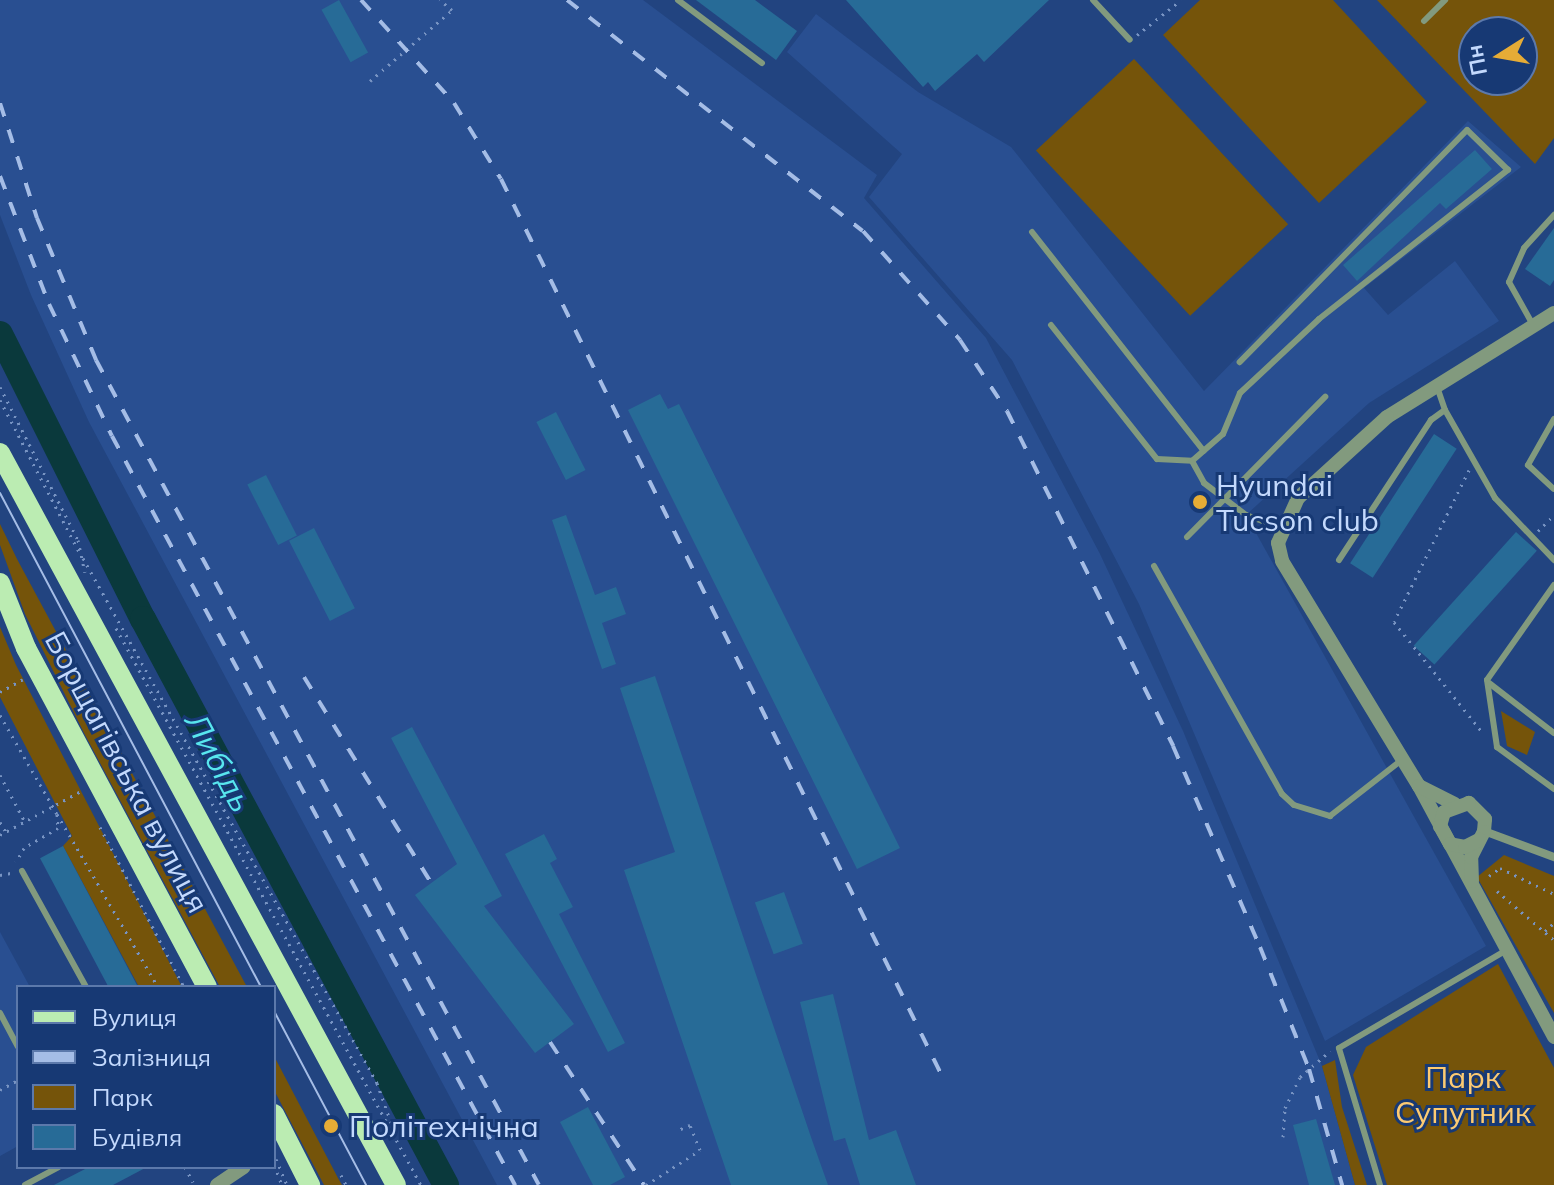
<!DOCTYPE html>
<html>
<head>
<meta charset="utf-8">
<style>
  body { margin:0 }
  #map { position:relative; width:1554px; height:1185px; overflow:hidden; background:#224480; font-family:Mulish,sans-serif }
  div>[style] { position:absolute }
  .built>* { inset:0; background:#294f91 }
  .green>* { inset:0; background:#75540a; transform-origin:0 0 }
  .river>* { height:26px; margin:-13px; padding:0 13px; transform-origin:13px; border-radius:13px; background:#0a393c }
  .building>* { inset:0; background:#276b97; transform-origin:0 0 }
  .path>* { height:3px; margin-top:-1.5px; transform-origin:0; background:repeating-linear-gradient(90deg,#7894c3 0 2px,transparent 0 8px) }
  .service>* { height:6px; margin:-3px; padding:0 3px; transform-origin:3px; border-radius:3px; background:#829a7e }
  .minor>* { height:8px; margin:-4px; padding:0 4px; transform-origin:4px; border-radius:4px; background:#829a7e }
  .tertiary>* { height:14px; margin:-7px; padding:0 7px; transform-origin:7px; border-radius:7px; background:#829a7e }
  .primary>* { height:20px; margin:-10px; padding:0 10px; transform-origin:10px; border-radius:10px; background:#bbecb2 }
  .tram>* { height:2px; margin:-1px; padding:0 1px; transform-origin:1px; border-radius:1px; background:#a5bde6 }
  .rail>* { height:4px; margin-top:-2px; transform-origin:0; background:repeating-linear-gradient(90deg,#a5bde6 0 14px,transparent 0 28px) }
  .dots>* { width:22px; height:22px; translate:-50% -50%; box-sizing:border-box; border:4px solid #173974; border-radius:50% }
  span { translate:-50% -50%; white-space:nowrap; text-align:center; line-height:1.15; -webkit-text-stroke:6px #173974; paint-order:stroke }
  .poi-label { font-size:30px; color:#c3d9fd }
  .left { translate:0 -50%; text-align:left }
  .street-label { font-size:30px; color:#c3d9fd }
  .park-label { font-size:30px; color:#fcca72 }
  .water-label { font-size:32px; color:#58e6ee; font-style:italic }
  .legend { position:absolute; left:16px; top:985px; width:260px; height:184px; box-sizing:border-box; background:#173974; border:2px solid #5c79ab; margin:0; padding:10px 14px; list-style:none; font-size:24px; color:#c3d9fd }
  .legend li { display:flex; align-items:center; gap:16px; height:40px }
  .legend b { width:40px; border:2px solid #5c79ab }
  .north { position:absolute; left:1458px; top:16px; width:80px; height:80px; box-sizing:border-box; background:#173974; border:2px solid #5c79ab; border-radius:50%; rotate:259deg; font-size:22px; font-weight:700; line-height:32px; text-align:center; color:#c3d9fd }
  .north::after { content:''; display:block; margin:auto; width:28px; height:36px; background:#e6ac36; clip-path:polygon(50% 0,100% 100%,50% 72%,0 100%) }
</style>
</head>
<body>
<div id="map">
  <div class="built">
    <i style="clip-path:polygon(0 0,643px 0,877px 175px,864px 198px,986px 338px,1100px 554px,1183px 731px,1322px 1066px,1355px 1185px,497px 1185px,89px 422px,31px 295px,0 215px)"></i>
    <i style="clip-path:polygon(816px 14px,918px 92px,1011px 147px,1204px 391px,1468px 121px,1521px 167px,1364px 288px,1388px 315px,1455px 261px,1499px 321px,1369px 403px,1246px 515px,1486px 946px,1325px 1041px,1139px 604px,1012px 360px,869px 197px,902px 154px,787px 52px)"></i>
    <i style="clip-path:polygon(0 932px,30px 987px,18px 987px,18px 1146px,0 1156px)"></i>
  </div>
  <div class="green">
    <i style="clip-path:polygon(1200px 0,1333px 0,1427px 102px,1319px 203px,1163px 35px)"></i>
    <i style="clip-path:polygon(evenodd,1377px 0,1554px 0,1554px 138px,1535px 164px,1377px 0,1474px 32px,1522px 32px,1522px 80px,1474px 80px,1474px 32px)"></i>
    <i style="left:1134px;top:59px;width:226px;height:134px;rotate:47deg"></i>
    <i style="clip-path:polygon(0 524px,17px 559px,247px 987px,220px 987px,84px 733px,25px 614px,0 545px)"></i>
    <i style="clip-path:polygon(0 627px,16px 665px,182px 987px,139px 987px,63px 846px,72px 836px,0 697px)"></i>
    <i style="clip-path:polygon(1501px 711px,1535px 732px,1527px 755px,1507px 746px)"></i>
    <i style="clip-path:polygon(1504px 855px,1554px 876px,1554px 1013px,1477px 877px)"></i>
    <i style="clip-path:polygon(1498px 964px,1554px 1068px,1554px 1185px,1387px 1185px,1353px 1075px,1366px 1047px)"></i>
    <i style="clip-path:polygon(274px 1056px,338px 1178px,342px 1185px,324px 1185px,285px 1111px,274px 1090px)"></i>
    <i style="clip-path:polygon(1335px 1060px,1342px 1107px,1367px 1185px,1355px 1185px,1322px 1066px)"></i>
  </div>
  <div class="river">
    <i style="left:0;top:334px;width:319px;rotate:63.4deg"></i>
    <i style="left:143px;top:619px;width:642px;rotate:61.84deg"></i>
  </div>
  <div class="building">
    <i style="left:339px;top:0;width:60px;height:20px;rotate:61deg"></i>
    <i style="clip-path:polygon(696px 0,755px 0,797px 31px,776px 60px)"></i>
    <i style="clip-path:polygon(846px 0,1049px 0,984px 62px,977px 54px,935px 91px,928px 82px,923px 87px)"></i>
    <i style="clip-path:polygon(1475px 150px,1492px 169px,1446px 209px,1440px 203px,1357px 281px,1343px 265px)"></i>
    <i style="clip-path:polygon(1554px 228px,1554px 280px,1550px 286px,1525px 269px)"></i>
    <i style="clip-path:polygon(660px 394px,668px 409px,679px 404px,900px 848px,857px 869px,628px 410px)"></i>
    <i style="left:556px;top:412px;width:65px;height:22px;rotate:63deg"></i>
    <i style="left:1434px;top:434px;width:27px;height:154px;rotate:33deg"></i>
    <i style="left:266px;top:475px;width:68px;height:21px;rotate:63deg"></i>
    <i style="clip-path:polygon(566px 515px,595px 595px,616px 587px,626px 614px,602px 623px,616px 664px,602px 669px,552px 520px)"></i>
    <i style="left:314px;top:528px;width:90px;height:28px;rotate:63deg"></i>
    <i style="left:1516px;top:532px;width:28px;height:153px;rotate:42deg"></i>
    <i style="clip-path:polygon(655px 676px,812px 1140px,828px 1185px,731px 1185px,624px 870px,675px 852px,620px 688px)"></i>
    <i style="clip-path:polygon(412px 727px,502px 896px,484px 906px,574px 1024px,535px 1053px,415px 895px,457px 864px,391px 738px)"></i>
    <i style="clip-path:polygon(544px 834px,557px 859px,550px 863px,573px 907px,559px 914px,625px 1043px,608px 1052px,505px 854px)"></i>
    <i style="left:63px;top:846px;width:160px;height:26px;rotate:62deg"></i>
    <i style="left:784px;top:892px;width:55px;height:31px;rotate:70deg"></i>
    <i style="clip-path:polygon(833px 994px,869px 1140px,896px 1130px,916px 1185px,860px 1185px,845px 1138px,834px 1141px,800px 1002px)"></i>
    <i style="clip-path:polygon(588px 1107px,625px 1177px,610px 1185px,593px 1185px,560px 1122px)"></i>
    <i style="clip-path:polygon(1316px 1119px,1335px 1185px,1309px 1185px,1293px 1125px)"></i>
    <i style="clip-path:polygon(89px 1167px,147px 1167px,113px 1185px,54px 1185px)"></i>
  </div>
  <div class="path">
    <i style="left:1137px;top:35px;width:56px;rotate:-38.5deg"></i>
    <i style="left:370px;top:81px;width:108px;rotate:-40.9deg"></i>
    <i style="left:452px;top:10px;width:16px;rotate:-140deg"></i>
    <i style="left:0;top:387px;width:172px;rotate:63deg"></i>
    <i style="left:78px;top:540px;width:33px;rotate:78deg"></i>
    <i style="left:0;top:400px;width:171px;rotate:62.5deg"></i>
    <i style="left:1469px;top:470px;width:169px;rotate:116.3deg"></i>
    <i style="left:1394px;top:622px;width:142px;rotate:51.3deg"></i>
    <i style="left:1538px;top:531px;width:23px;rotate:-45deg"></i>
    <i style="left:83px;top:558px;width:602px;rotate:60.75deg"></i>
    <i style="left:377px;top:1083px;width:51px;rotate:70.5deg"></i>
    <i style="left:116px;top:628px;width:635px;rotate:61.3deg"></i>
    <i style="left:0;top:692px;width:26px;rotate:-29deg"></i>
    <i style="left:0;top:715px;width:114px;rotate:60.1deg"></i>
    <i style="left:57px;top:814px;width:14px;rotate:86deg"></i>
    <i style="left:58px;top:828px;width:39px;rotate:150deg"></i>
    <i style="left:24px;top:848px;width:16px;rotate:120deg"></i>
    <i style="left:0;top:775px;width:53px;rotate:62deg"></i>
    <i style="left:57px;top:814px;width:200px;rotate:59.7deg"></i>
    <i style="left:0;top:822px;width:12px;rotate:59deg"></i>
    <i style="left:100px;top:827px;width:181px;rotate:62.3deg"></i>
    <i style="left:0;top:835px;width:92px;rotate:-28.5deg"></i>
    <i style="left:0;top:875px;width:11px;rotate:-10deg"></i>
    <i style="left:1489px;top:876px;width:14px;rotate:-36deg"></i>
    <i style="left:1500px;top:868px;width:60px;rotate:25.7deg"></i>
    <i style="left:1497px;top:891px;width:75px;rotate:40.7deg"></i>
    <i style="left:1545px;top:931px;width:12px;rotate:-42deg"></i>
    <i style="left:0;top:1090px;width:21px;rotate:-29deg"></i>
    <i style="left:1283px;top:1137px;width:29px;rotate:-86deg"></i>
    <i style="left:1285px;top:1108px;width:34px;rotate:-64deg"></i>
    <i style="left:1300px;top:1077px;width:40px;rotate:-41deg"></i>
    <i style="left:276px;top:1159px;width:28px;rotate:67deg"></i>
    <i style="left:274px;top:1165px;width:22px;rotate:68deg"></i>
    <i style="left:185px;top:1167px;width:17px;rotate:62deg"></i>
    <i style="left:341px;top:1175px;width:11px;rotate:63deg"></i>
    <i style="left:646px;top:1185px;width:64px;rotate:-32.9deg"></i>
    <i style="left:700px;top:1150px;width:27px;rotate:-112deg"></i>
    <i style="left:690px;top:1125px;width:15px;rotate:157deg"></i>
  </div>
  <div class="service">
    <i style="left:678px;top:0;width:105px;rotate:36.9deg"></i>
    <i style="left:1093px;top:0;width:54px;rotate:47.2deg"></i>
    <i style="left:1424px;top:21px;width:30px;rotate:-45deg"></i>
    <i style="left:1032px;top:232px;width:278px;rotate:51.9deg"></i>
    <i style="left:1051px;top:325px;width:171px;rotate:51.7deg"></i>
    <i style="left:1157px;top:459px;width:35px;rotate:3deg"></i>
    <i style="left:1192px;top:461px;width:41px;rotate:-41.1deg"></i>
    <i style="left:1223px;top:434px;width:44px;rotate:-67.5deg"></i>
    <i style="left:1240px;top:393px;width:108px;rotate:-43.1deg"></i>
    <i style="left:1319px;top:319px;width:241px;rotate:-38.3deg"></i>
    <i style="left:1508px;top:170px;width:57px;rotate:-135.7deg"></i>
    <i style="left:1467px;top:130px;width:325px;rotate:134.4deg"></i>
    <i style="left:1533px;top:325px;width:49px;rotate:-119.2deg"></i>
    <i style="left:1509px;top:282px;width:37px;rotate:-66deg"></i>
    <i style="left:1524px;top:248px;width:45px;rotate:-47.7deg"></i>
    <i style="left:1445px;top:410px;width:101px;rotate:60.4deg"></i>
    <i style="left:1495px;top:498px;width:86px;rotate:46.4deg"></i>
    <i style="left:1554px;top:419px;width:53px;rotate:119.5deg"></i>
    <i style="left:1528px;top:465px;width:35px;rotate:43deg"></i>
    <i style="left:1192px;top:461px;width:25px;rotate:61deg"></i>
    <i style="left:1204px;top:483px;width:53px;rotate:37.3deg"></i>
    <i style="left:1246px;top:515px;width:37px;rotate:20deg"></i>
    <i style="left:1187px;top:537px;width:197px;rotate:-45.4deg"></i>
    <i style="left:1339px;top:560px;width:168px;rotate:-56.7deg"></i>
    <i style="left:1431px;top:420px;width:17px;rotate:-36deg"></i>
    <i style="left:1445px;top:410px;width:24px;rotate:-109deg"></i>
    <i style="left:1154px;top:566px;width:261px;rotate:60.7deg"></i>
    <i style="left:1282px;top:794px;width:16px;rotate:43deg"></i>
    <i style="left:1294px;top:805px;width:38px;rotate:17deg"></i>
    <i style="left:1330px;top:816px;width:93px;rotate:-38deg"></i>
    <i style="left:1554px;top:585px;width:116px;rotate:125.2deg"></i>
    <i style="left:1487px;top:680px;width:68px;rotate:81.5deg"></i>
    <i style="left:1497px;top:747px;width:71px;rotate:36.4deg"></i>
    <i style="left:1489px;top:683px;width:82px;rotate:37.6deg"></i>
    <i style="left:22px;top:871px;width:132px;rotate:61.1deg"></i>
    <i style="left:0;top:1013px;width:38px;rotate:62deg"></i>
    <i style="left:25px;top:1185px;width:38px;rotate:-28deg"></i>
    <i style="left:1380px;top:1185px;width:143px;rotate:-106.7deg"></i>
    <i style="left:1339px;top:1048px;width:192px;rotate:-30.3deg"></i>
  </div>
  <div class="minor">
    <i style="left:1484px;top:831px;width:75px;rotate:20.4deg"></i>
  </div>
  <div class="tertiary">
    <i style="left:1554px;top:313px;width:197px;rotate:148.1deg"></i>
    <i style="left:1387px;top:417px;width:120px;rotate:137.7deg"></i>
    <i style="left:1298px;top:498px;width:49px;rotate:114deg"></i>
    <i style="left:1278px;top:543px;width:18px;rotate:77deg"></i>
    <i style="left:1282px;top:561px;width:263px;rotate:58.7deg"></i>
    <i style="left:1419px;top:786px;width:285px;rotate:61.7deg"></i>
    <i style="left:1419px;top:786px;width:40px;rotate:26.6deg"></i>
    <i style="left:1472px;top:881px;width:24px;rotate:-92deg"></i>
    <i style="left:1471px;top:857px;width:29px;rotate:-63deg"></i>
    <i style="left:1484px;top:831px;width:12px;rotate:-85deg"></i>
    <i style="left:1485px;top:819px;width:23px;rotate:-135deg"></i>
    <i style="left:1469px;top:803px;width:27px;rotate:160deg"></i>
    <i style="left:1444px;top:812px;width:15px;rotate:106deg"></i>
    <i style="left:1440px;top:826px;width:21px;rotate:61deg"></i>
    <i style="left:1450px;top:844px;width:15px;rotate:11deg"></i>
    <i style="left:1465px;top:847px;width:16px;rotate:-27deg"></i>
    <i style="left:217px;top:1185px;width:32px;rotate:-34deg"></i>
  </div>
  <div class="primary">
    <i style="left:0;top:453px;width:832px;rotate:61.59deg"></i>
    <i style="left:0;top:583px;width:70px;rotate:68.2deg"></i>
    <i style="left:26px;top:648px;width:384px;rotate:61.9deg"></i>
    <i style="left:274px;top:1114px;width:80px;rotate:63.1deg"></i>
  </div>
  <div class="tram">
    <i style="left:0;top:493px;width:559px;rotate:62.15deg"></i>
    <i style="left:274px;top:1011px;width:197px;rotate:62.1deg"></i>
  </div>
  <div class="rail">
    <i style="left:361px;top:0;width:139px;rotate:47.9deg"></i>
    <i style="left:454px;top:103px;width:89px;rotate:58.3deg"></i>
    <i style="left:501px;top:179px;width:995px;rotate:63.82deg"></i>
    <i style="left:567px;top:0;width:375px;rotate:38deg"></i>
    <i style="left:863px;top:231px;width:146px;rotate:48.3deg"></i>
    <i style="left:960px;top:340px;width:85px;rotate:56.5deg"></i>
    <i style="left:1007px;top:411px;width:374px;rotate:63.6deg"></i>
    <i style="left:1173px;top:746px;width:219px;rotate:66.6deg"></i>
    <i style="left:1260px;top:947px;width:131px;rotate:68.1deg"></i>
    <i style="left:1309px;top:1069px;width:121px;rotate:74.1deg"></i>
    <i style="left:0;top:103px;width:121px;rotate:72.2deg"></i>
    <i style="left:37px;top:218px;width:154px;rotate:67.4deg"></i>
    <i style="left:96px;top:360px;width:936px;rotate:61.77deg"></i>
    <i style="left:0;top:176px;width:137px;rotate:69.1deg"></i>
    <i style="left:49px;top:304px;width:146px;rotate:64.5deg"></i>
    <i style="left:112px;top:436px;width:851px;rotate:61.72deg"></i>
    <i style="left:304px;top:677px;width:242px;rotate:58.3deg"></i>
    <i style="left:550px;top:1042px;width:171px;rotate:56.7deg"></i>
  </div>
  <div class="dots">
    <i style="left:1200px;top:502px;background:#e6ac36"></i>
    <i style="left:331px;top:1126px;background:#e6ac36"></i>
  </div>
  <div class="poi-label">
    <span class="left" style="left:1216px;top:502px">Hyundai<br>Tucson club</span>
    <span class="left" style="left:349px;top:1126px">Політехнічна</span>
  </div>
  <div class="street-label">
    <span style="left:127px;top:772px;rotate:62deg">Борщагівська вулиця</span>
  </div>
  <div class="park-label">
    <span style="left:1463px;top:1094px">Парк<br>Супутник</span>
  </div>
  <div class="water-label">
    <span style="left:219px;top:762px;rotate:62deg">Либідь</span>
  </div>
  <ul class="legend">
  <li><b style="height:10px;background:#bbecb2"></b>Вулиця</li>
  <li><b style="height:10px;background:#a5bde6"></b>Залізниця</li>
  <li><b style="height:22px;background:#75540a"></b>Парк</li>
  <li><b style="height:22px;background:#276b97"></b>Будівля</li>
  </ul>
  <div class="north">Пн</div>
</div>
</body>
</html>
